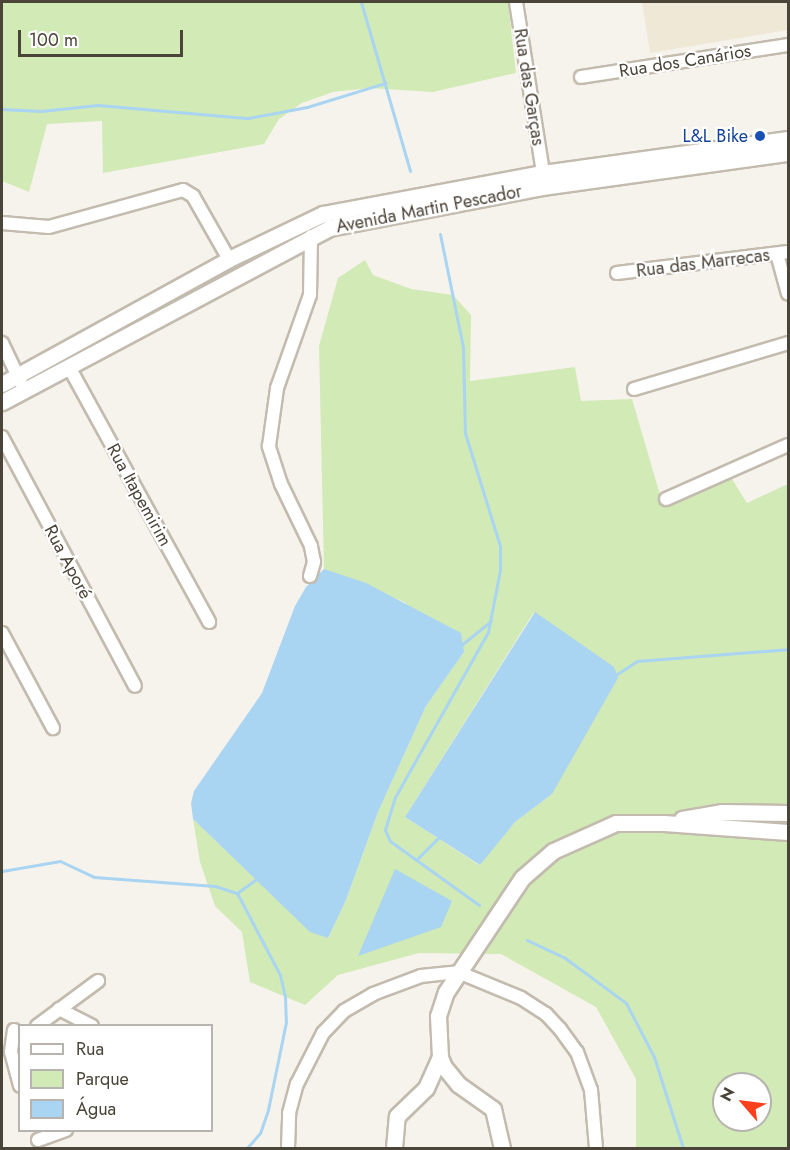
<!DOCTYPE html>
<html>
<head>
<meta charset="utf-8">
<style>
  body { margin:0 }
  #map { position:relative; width:790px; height:1150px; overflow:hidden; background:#f6f3ec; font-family:Jost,sans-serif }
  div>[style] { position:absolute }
  .education>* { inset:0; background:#efe8d6 }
  .green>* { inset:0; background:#d2eab5 }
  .water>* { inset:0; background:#a9d4f2 }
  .stream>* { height:3px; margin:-1.5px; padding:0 1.5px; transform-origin:1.5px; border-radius:1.5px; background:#a9d4f2 }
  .roads { filter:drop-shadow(2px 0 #c2bbae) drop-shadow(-2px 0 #c2bbae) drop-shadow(0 2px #c2bbae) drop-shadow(0 -2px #c2bbae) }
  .minor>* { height:12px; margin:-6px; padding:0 6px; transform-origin:6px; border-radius:6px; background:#fff }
  .tertiary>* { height:15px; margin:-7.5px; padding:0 7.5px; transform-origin:7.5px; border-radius:7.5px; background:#fff }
  .dots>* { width:16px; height:16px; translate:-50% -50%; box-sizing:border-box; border:3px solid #fff; border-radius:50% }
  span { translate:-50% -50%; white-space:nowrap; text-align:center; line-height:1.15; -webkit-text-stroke:4.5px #fff; paint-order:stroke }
  .street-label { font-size:18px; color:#4b4439 }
  .transit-label { font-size:18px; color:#164399 }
  .right { translate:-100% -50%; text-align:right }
  .frame { position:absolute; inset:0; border:3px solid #4b4439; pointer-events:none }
  .legend { position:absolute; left:18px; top:1024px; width:195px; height:108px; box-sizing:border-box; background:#fff; border:2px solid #b7b4b0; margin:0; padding:8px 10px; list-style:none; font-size:18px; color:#4b4439 }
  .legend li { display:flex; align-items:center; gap:12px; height:30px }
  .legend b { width:30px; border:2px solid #b7b4b0 }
  .north { position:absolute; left:712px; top:1072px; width:60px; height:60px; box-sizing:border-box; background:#fff; border:2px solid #b7b4b0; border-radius:50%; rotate:298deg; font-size:16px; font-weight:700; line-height:24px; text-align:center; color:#4b4439 }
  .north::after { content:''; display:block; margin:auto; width:21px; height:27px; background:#fc3f1d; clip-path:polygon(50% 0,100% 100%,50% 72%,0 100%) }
  .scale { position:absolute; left:18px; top:30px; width:165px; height:27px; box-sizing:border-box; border:3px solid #4b4439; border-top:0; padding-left:8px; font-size:18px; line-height:21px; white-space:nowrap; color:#4b4439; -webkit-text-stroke:4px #fff; paint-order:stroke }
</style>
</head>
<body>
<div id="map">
  <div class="education">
    <i style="clip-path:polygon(642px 2px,788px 2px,788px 30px,650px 53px)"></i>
  </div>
  <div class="green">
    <i style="clip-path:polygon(2px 2px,508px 2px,516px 73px,433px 92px,369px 88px,333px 92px,302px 103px,279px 119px,264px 144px,103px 173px,102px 121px,47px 124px,29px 192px,2px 181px)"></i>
    <i style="clip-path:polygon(evenodd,365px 260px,373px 275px,411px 289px,453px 295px,471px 315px,470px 381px,575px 367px,581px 401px,632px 399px,663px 505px,730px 476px,747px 503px,788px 484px,788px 1148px,636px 1148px,636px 1079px,596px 1007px,501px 954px,419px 953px,338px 975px,305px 1005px,250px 982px,242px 932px,215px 906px,200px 862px,193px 819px,310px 931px,328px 938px,346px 900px,378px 812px,426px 706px,464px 652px,404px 602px,324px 569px,319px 346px,338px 278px,365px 260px,534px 612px,552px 794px,515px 822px,479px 865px,405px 817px,534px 612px,365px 260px,724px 1084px,760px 1084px,760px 1120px,724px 1120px,724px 1084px)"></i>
  </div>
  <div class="water">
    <i style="clip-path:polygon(324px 569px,366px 583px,461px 633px,464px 652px,426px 706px,378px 812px,346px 900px,328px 938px,310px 932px,193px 819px,191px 803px,194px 791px,262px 693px,295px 606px,306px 587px)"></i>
    <i style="clip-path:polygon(535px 612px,614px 667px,618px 678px,552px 794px,515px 822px,480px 865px,405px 817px)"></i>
    <i style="clip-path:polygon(395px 869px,452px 901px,441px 927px,358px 956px)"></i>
  </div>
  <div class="stream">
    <i style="left:361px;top:2px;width:176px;rotate:73.8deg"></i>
    <i style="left:2px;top:109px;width:39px;rotate:3deg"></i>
    <i style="left:41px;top:111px;width:57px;rotate:-6deg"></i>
    <i style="left:98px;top:105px;width:151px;rotate:5deg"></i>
    <i style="left:248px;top:118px;width:60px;rotate:-10.6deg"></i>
    <i style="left:307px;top:107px;width:82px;rotate:-17.1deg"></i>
    <i style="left:440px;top:234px;width:115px;rotate:78.5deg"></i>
    <i style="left:463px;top:347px;width:86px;rotate:88.7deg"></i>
    <i style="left:465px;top:433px;width:118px;rotate:72.8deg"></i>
    <i style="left:500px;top:546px;width:24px;rotate:90deg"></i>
    <i style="left:500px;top:570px;width:63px;rotate:101deg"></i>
    <i style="left:488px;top:632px;width:189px;rotate:119.4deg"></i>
    <i style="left:395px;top:797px;width:34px;rotate:107deg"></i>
    <i style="left:385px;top:830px;width:12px;rotate:66deg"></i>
    <i style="left:390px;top:841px;width:110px;rotate:35.7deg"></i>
    <i style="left:460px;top:646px;width:40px;rotate:-39deg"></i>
    <i style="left:614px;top:676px;width:27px;rotate:-33deg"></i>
    <i style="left:637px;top:661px;width:151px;rotate:-4.5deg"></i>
    <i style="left:417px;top:859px;width:31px;rotate:-45deg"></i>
    <i style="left:2px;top:871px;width:59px;rotate:-9.8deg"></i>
    <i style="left:60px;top:861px;width:38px;rotate:25deg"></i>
    <i style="left:94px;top:877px;width:121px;rotate:4.3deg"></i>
    <i style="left:215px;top:886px;width:23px;rotate:18deg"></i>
    <i style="left:237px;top:893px;width:27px;rotate:-36deg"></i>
    <i style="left:237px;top:893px;width:93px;rotate:62.3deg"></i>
    <i style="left:280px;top:975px;width:23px;rotate:77deg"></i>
    <i style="left:285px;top:997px;width:25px;rotate:88deg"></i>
    <i style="left:286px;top:1022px;width:90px;rotate:101.6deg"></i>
    <i style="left:268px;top:1110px;width:24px;rotate:109deg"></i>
    <i style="left:260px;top:1133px;width:20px;rotate:131deg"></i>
    <i style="left:527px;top:940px;width:42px;rotate:25.3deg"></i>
    <i style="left:565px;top:958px;width:76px;rotate:36.4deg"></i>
    <i style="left:626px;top:1003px;width:61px;rotate:62.6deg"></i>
    <i style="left:654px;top:1057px;width:96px;rotate:72.3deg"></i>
  </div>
  <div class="roads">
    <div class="minor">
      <i style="left:516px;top:2px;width:173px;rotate:81deg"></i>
      <i style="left:581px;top:77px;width:209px;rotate:-8.8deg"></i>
      <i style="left:2px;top:223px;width:47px;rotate:4.9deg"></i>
      <i style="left:49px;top:227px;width:139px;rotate:-15.4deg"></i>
      <i style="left:183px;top:190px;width:12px;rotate:31deg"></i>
      <i style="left:193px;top:196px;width:73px;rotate:60.3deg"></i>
      <i style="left:777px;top:254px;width:41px;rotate:74.6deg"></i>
      <i style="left:617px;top:273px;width:172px;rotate:-7deg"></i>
      <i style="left:2px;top:343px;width:44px;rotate:64.6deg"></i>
      <i style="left:69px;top:367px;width:291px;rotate:61.2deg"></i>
      <i style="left:634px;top:389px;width:161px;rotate:-16.6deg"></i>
      <i style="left:2px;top:437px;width:282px;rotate:61.9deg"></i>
      <i style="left:666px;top:499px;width:133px;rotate:-23.9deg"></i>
      <i style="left:310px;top:576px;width:15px;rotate:-74deg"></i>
      <i style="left:314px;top:562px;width:16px;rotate:-101deg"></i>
      <i style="left:311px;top:546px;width:69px;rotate:-115.8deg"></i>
      <i style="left:281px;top:484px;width:40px;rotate:-108deg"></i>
      <i style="left:269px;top:446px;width:59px;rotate:-82.1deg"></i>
      <i style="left:277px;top:388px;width:99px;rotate:-70.5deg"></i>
      <i style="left:310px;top:295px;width:59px;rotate:-89deg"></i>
      <i style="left:2px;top:633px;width:108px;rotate:61.8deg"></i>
      <i style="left:59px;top:1009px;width:37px;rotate:27deg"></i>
      <i style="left:37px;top:1026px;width:76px;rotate:-36.4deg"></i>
      <i style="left:14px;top:1030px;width:22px;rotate:98deg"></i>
      <i style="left:11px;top:1052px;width:35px;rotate:75deg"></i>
      <i style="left:38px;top:1140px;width:30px;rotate:-20deg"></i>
      <i style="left:288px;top:1148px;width:35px;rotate:-88deg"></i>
      <i style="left:289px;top:1113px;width:30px;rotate:-75deg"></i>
      <i style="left:297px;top:1084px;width:57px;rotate:-63deg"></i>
      <i style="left:323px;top:1033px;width:30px;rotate:-46deg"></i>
      <i style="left:344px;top:1011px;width:34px;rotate:-30deg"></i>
      <i style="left:373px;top:994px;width:51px;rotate:-20.6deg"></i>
      <i style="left:421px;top:976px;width:37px;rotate:-6deg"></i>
      <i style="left:458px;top:972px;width:68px;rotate:22.4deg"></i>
      <i style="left:521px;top:998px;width:30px;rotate:33deg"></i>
      <i style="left:546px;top:1014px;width:21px;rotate:47deg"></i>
      <i style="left:560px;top:1029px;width:29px;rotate:54deg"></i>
      <i style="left:577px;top:1052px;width:40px;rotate:69.8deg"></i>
      <i style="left:591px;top:1090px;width:58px;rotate:85.1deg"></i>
    </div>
    <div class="tertiary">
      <i style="left:2px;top:384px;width:259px;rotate:-28.8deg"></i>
      <i style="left:229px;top:259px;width:104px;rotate:-25.6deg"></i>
      <i style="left:323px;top:214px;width:224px;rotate:-10.6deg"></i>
      <i style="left:543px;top:173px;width:247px;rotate:-7.9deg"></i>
      <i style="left:2px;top:402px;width:370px;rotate:-28deg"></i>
      <i style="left:329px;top:228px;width:217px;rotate:-10.9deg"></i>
      <i style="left:542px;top:187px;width:248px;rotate:-7.9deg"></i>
      <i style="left:682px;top:819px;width:41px;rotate:-9.9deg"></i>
      <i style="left:722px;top:812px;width:66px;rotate:0.9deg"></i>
      <i style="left:394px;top:1148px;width:32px;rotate:-85deg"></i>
      <i style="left:397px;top:1116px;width:40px;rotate:-44deg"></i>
      <i style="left:426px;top:1088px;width:34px;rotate:-66deg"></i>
      <i style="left:502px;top:1148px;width:40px;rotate:-103deg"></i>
      <i style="left:493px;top:1109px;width:43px;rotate:-144.5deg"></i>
      <i style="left:458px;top:1084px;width:22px;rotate:-129deg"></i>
      <i style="left:444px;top:1067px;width:11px;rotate:-112deg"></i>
      <i style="left:440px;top:1057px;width:41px;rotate:-92.8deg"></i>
      <i style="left:438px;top:1016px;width:25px;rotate:-72deg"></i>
      <i style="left:446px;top:992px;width:137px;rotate:-56.3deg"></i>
      <i style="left:522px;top:878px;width:41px;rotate:-41.1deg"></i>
      <i style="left:553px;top:851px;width:69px;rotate:-24deg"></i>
      <i style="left:616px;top:823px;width:48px"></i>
      <i style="left:664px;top:823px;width:124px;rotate:4.2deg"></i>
    </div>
  </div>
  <div class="dots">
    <i style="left:760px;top:136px;background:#1a4fb4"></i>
  </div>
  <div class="street-label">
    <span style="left:685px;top:61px;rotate:-9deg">Rua dos Canários</span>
    <span style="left:529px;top:87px;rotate:81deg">Rua das Garças</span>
    <span style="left:429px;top:209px;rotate:-11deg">Avenida Martin Pescador</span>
    <span style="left:703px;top:263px;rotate:-7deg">Rua das Marrecas</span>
    <span style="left:139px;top:495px;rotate:61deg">Rua Itapemirim</span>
    <span style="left:68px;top:562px;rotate:62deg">Rua Aporé</span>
  </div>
  <div class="transit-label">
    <span class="right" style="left:748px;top:136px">L&amp;L Bike</span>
  </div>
  <div class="frame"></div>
  <ul class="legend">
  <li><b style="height:8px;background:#fff"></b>Rua</li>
  <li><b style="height:16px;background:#d2eab5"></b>Parque</li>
  <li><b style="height:16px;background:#a9d4f2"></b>Água</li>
  </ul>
  <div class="north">N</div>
  <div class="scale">100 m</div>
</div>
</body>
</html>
